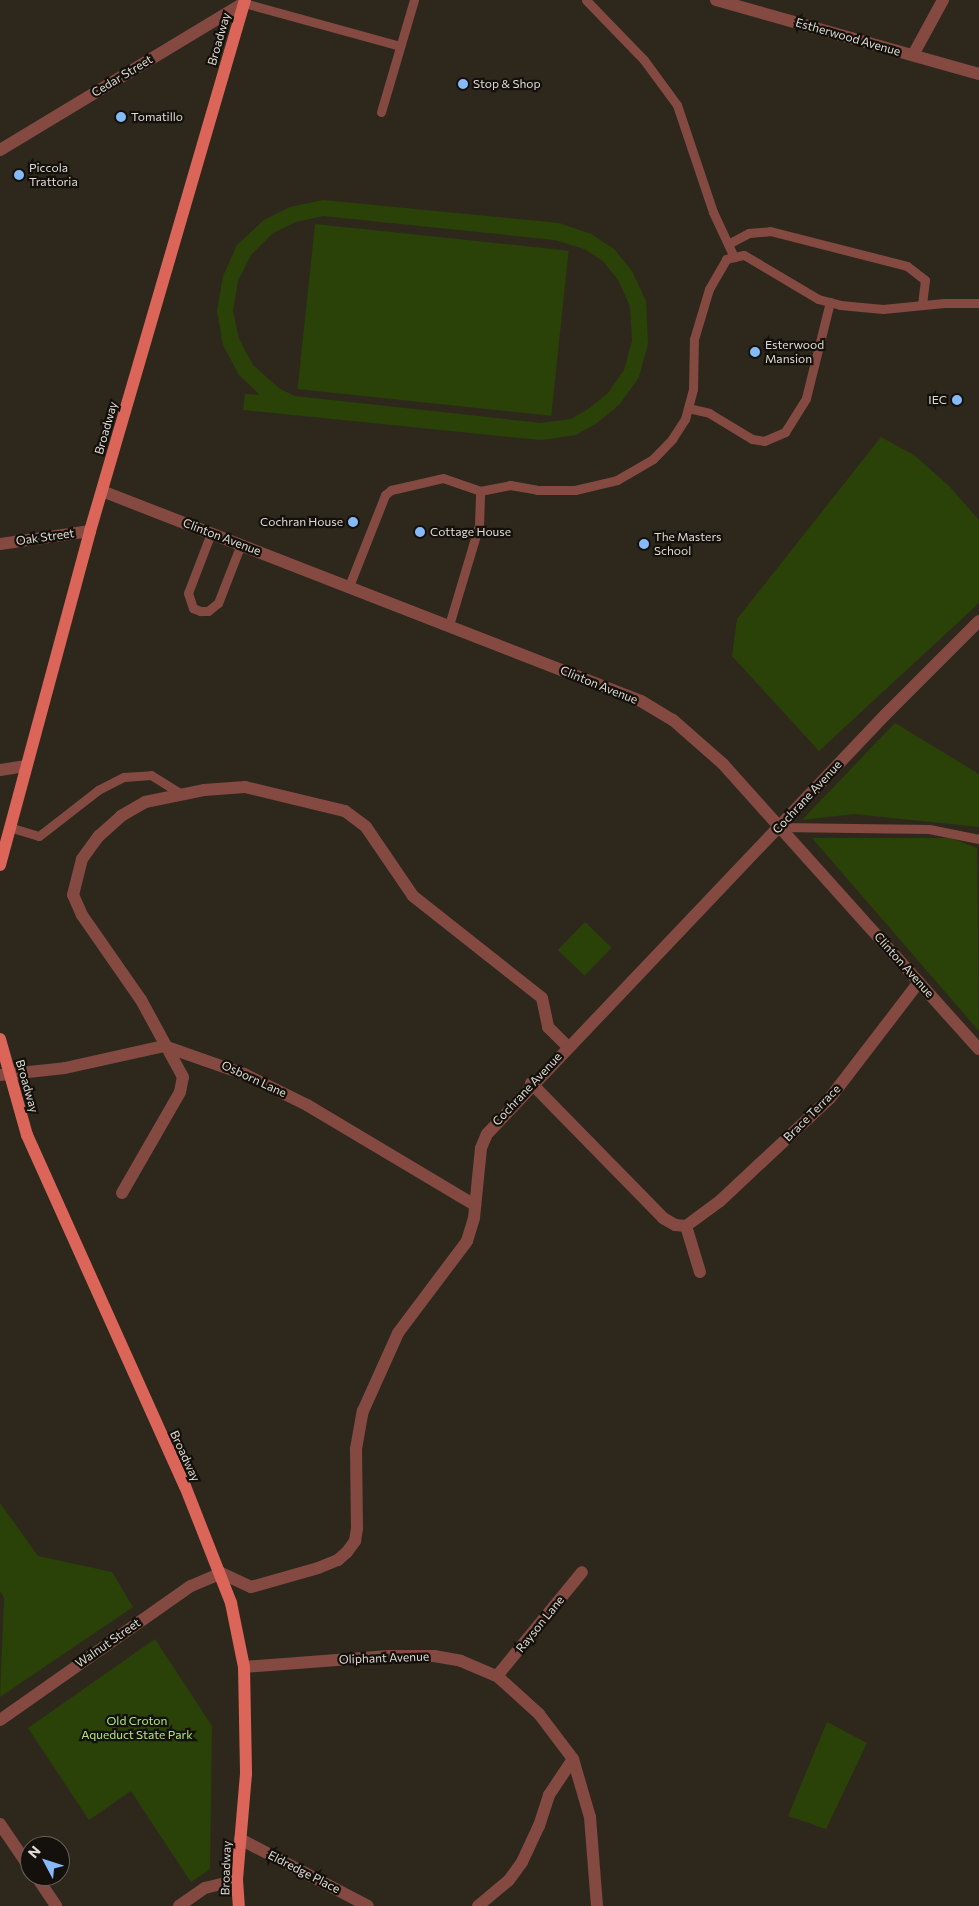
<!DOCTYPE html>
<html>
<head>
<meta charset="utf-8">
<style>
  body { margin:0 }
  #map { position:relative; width:979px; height:1906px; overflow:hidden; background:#2e281c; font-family:Commissioner,sans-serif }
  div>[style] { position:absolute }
  .green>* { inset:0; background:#2a4207; transform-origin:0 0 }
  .lane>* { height:9px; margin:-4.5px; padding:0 4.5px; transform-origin:4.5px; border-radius:4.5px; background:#844a42 }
  .street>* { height:12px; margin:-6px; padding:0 6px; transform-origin:6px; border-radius:6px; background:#844a42 }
  .primary>* { height:12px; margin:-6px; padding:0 6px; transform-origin:6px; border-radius:6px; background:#dc6559 }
  .dots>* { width:14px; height:14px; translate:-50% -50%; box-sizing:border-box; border:2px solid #14110c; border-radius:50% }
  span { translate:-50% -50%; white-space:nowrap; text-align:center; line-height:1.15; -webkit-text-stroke:4.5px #14110c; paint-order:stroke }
  .street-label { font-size:12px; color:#dfdad3 }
  .poi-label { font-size:12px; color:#dfdad3 }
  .left { translate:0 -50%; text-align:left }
  .right { translate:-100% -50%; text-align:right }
  .park-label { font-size:12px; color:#b0e679 }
  .north { position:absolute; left:20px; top:1836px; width:50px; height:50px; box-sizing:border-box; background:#14110c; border:1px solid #65615c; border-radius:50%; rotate:310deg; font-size:14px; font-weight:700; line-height:20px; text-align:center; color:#dfdad3 }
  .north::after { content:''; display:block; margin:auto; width:18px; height:22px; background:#86bbfb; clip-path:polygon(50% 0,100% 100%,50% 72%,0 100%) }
</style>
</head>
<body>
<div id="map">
  <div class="green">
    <i style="clip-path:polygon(evenodd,323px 200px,559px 223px,591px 234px,614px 249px,632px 271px,646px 301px,648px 344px,639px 377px,620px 404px,597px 423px,576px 435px,541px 440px,243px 410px,245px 394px,260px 395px,239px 375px,223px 345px,217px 311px,223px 276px,237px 245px,264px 220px,290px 207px,323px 200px,323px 216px,555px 240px,584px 249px,603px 261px,618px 280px,630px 306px,632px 341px,624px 370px,608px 393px,588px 409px,571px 419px,541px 423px,295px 396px,280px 389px,253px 365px,239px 339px,233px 311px,238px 281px,251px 255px,273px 233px,296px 222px,323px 216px)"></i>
    <i style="left:315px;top:224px;width:255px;height:166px;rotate:6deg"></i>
    <i style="clip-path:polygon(881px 437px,914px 455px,949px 486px,979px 520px,979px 603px,819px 751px,732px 656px,737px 619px)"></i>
    <i style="clip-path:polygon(895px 723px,979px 774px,979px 827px,854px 814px,802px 820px)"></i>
    <i style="clip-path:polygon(812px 838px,951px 838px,977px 848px,979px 1031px)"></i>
    <i style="left:585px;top:922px;width:37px;height:39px;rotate:44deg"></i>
    <i style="clip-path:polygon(0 1503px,38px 1556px,112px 1572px,133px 1607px,0 1697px,4px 1598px,0 1591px)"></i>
    <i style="clip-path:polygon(155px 1639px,212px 1726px,210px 1869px,191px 1882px,131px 1791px,89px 1820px,28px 1728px)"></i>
    <i style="clip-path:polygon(827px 1722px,867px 1743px,826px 1829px,788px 1816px)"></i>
  </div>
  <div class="lane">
    <i style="left:586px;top:0;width:83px;rotate:46deg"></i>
    <i style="left:644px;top:60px;width:56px;rotate:53.7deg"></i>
    <i style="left:677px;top:105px;width:113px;rotate:71.4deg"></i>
    <i style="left:713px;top:212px;width:50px;rotate:65deg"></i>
    <i style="left:244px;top:3px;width:162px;rotate:15.4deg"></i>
    <i style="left:381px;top:112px;width:117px;rotate:-73.6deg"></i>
    <i style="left:728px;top:244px;width:24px;rotate:-28deg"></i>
    <i style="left:749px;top:233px;width:21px;rotate:-5deg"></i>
    <i style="left:770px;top:231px;width:141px;rotate:14.3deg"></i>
    <i style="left:907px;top:266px;width:23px;rotate:38deg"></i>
    <i style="left:925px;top:280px;width:25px;rotate:97deg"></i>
    <i style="left:688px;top:408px;width:22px;rotate:13deg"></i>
    <i style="left:709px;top:413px;width:50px;rotate:31.2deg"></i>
    <i style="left:752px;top:439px;width:12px;rotate:9deg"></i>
    <i style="left:764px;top:441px;width:23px;rotate:-23deg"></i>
    <i style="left:785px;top:432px;width:40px;rotate:-58deg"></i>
    <i style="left:806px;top:398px;width:99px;rotate:-76deg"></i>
    <i style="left:211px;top:533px;width:64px;rotate:111deg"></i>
    <i style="left:188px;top:593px;width:16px;rotate:72deg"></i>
    <i style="left:193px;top:608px;width:8px;rotate:23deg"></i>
    <i style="left:200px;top:611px;width:8px"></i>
    <i style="left:208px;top:611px;width:13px;rotate:-39deg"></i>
    <i style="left:218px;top:603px;width:63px;rotate:-68.7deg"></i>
    <i style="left:349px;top:586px;width:98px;rotate:-68.4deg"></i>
    <i style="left:385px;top:495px;width:8px;rotate:-40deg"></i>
    <i style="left:391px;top:490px;width:53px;rotate:-13deg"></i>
    <i style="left:443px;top:478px;width:39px;rotate:19deg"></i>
    <i style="left:449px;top:625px;width:104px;rotate:-73.3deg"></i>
    <i style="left:479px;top:525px;width:34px;rotate:-88deg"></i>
    <i style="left:480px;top:491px;width:31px;rotate:-11deg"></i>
    <i style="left:510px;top:485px;width:27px;rotate:10deg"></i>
    <i style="left:537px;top:490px;width:38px"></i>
    <i style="left:575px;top:490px;width:43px;rotate:-13.4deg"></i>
    <i style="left:617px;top:480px;width:42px;rotate:-30.3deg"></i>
    <i style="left:653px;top:459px;width:28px;rotate:-46deg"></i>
    <i style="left:672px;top:439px;width:24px;rotate:-57deg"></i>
    <i style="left:685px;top:419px;width:31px;rotate:-75deg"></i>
    <i style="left:693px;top:389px;width:50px;rotate:-88.9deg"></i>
    <i style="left:694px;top:339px;width:52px;rotate:-73.3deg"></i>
    <i style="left:709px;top:289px;width:34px;rotate:-60deg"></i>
    <i style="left:726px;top:259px;width:18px;rotate:-13deg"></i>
    <i style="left:744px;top:255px;width:86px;rotate:30.7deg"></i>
    <i style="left:818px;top:299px;width:23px;rotate:15deg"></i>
    <i style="left:840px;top:305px;width:43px;rotate:5.3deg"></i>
    <i style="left:883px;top:309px;width:61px;rotate:-5.6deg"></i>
    <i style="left:944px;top:303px;width:35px"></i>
    <i style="left:9px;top:827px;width:31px;rotate:17deg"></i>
    <i style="left:39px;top:836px;width:75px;rotate:-37.9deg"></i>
    <i style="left:98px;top:790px;width:29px;rotate:-27deg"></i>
    <i style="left:124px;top:777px;width:27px;rotate:-4deg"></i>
    <i style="left:151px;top:775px;width:36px;rotate:32deg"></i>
    <i style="left:779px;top:827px;width:150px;rotate:0.8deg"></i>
    <i style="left:929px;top:829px;width:51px;rotate:11.3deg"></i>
  </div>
  <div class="street">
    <i style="left:716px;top:0;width:273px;rotate:15.7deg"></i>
    <i style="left:913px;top:55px;width:63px;rotate:-61.4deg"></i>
    <i style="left:0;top:150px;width:285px;rotate:-31.1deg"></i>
    <i style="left:102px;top:491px;width:578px;rotate:21.29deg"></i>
    <i style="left:641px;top:701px;width:37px;rotate:31deg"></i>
    <i style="left:673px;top:720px;width:67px;rotate:41.3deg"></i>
    <i style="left:723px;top:764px;width:383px;rotate:48.1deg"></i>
    <i style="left:0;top:544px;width:91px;rotate:-8.2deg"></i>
    <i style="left:0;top:770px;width:25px;rotate:-9deg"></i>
    <i style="left:0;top:1075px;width:65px;rotate:-6.1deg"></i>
    <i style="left:65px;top:1068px;width:101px;rotate:-12.5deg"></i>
    <i style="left:164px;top:1046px;width:85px;rotate:19.3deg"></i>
    <i style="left:244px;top:1074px;width:70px;rotate:26.2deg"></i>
    <i style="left:307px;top:1105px;width:196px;rotate:30.8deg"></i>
    <i style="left:531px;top:1083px;width:189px;rotate:45.6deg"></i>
    <i style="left:663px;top:1218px;width:14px;rotate:30deg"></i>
    <i style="left:675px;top:1225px;width:11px;rotate:5deg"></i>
    <i style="left:686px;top:1226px;width:42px;rotate:-36.3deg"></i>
    <i style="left:720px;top:1201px;width:151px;rotate:-43.1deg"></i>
    <i style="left:830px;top:1098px;width:146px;rotate:-52.5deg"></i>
    <i style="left:122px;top:1193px;width:116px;rotate:-60.1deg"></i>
    <i style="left:180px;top:1092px;width:15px;rotate:-79deg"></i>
    <i style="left:183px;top:1077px;width:88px;rotate:-118.6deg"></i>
    <i style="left:141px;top:1000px;width:103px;rotate:-124.8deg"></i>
    <i style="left:82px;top:915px;width:22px;rotate:-114deg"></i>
    <i style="left:73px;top:895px;width:37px;rotate:-76deg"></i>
    <i style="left:82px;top:859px;width:29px;rotate:-54deg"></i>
    <i style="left:99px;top:836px;width:30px;rotate:-42deg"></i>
    <i style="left:121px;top:816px;width:28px;rotate:-30deg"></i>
    <i style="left:145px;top:802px;width:60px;rotate:-11.5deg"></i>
    <i style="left:204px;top:790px;width:41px;rotate:-4.2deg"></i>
    <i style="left:245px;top:787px;width:103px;rotate:13.5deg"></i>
    <i style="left:345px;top:811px;width:26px;rotate:37deg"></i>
    <i style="left:366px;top:827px;width:83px;rotate:55.7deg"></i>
    <i style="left:413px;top:896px;width:164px;rotate:38.3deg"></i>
    <i style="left:542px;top:998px;width:30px;rotate:78deg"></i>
    <i style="left:548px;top:1027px;width:27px;rotate:45deg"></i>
    <i style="left:686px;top:1226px;width:48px;rotate:73.1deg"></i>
    <i style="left:244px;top:1667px;width:146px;rotate:-4.3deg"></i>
    <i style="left:390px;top:1656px;width:44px"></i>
    <i style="left:434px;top:1656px;width:27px;rotate:10deg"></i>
    <i style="left:461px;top:1661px;width:39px;rotate:23deg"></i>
    <i style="left:497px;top:1676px;width:57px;rotate:42.1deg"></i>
    <i style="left:539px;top:1714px;width:56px;rotate:52.9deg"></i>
    <i style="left:573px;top:1759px;width:60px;rotate:73.7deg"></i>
    <i style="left:590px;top:1817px;width:89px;rotate:85.5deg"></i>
    <i style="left:497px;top:1676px;width:134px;rotate:-50.7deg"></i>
    <i style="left:0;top:1720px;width:233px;rotate:-35.1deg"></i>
    <i style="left:191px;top:1586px;width:33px;rotate:-23deg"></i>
    <i style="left:221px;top:1573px;width:33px;rotate:25deg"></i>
    <i style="left:251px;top:1587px;width:70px;rotate:-15.8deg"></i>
    <i style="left:318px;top:1568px;width:22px;rotate:-22deg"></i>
    <i style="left:338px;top:1560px;width:12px;rotate:-42deg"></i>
    <i style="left:347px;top:1552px;width:14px;rotate:-54deg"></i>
    <i style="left:355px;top:1541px;width:12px;rotate:-81deg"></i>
    <i style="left:357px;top:1529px;width:80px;rotate:-90.7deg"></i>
    <i style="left:356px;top:1449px;width:39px;rotate:-80deg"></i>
    <i style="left:363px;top:1411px;width:85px;rotate:-65.8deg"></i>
    <i style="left:398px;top:1333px;width:115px;rotate:-53.1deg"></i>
    <i style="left:467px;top:1241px;width:24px;rotate:-73deg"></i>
    <i style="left:474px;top:1218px;width:70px;rotate:-84.3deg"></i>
    <i style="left:481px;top:1148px;width:15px;rotate:-67deg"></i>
    <i style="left:487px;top:1134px;width:578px;rotate:-46.47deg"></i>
    <i style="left:885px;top:715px;width:133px;rotate:-45deg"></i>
    <i style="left:0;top:1824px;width:53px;rotate:55.7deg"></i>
    <i style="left:240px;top:1839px;width:144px;rotate:27.6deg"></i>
    <i style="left:36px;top:1876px;width:36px;rotate:56deg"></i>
    <i style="left:179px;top:1906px;width:32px;rotate:-35deg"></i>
    <i style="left:205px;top:1888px;width:33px;rotate:-14deg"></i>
    <i style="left:478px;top:1906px;width:40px;rotate:-40deg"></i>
    <i style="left:509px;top:1880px;width:22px;rotate:-54deg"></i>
    <i style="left:522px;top:1862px;width:40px;rotate:-65deg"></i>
    <i style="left:539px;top:1826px;width:33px;rotate:-72deg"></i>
    <i style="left:549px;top:1795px;width:43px;rotate:-56.3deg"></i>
  </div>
  <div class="primary">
    <i style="left:0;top:865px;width:346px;rotate:-74.9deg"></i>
    <i style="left:90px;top:531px;width:553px;rotate:-73.73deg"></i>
    <i style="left:0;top:1039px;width:100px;rotate:74.3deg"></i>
    <i style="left:27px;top:1135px;width:385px;rotate:65.8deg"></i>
    <i style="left:185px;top:1486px;width:126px;rotate:68.5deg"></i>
    <i style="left:231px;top:1603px;width:65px;rotate:78.5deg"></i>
    <i style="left:244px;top:1667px;width:107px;rotate:88.9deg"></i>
    <i style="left:246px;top:1774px;width:106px;rotate:94.9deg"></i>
    <i style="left:237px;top:1880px;width:26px;rotate:86deg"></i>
  </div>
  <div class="dots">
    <i style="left:463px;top:84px;background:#86bbfb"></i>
    <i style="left:121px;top:117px;background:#86bbfb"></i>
    <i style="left:19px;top:175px;background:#86bbfb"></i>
    <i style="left:755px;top:352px;background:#86bbfb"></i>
    <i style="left:957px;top:400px;background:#86bbfb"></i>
    <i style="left:353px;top:522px;background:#86bbfb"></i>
    <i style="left:420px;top:532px;background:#86bbfb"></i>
    <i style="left:644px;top:544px;background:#86bbfb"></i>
  </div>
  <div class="street-label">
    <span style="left:848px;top:37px;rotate:16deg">Estherwood Avenue</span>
    <span style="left:219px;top:39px;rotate:-74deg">Broadway</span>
    <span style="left:122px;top:76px;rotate:-31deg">Cedar Street</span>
    <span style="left:106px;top:428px;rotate:-74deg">Broadway</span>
    <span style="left:45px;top:537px;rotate:-8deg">Oak Street</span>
    <span style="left:222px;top:537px;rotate:21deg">Clinton Avenue</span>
    <span style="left:599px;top:685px;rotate:22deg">Clinton Avenue</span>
    <span style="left:807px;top:797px;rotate:-47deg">Cochrane Avenue</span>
    <span style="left:904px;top:965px;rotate:48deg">Clinton Avenue</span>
    <span style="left:254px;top:1079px;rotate:25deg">Osborn Lane</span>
    <span style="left:27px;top:1086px;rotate:74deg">Broadway</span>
    <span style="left:527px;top:1089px;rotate:-47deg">Cochrane Avenue</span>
    <span style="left:812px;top:1113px;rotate:-45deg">Brace Terrace</span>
    <span style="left:185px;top:1456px;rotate:65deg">Broadway</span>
    <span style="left:540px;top:1624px;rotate:-51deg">Rayson Lane</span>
    <span style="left:108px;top:1643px;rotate:-35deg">Walnut Street</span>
    <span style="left:384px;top:1658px;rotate:-2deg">Oliphant Avenue</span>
    <span style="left:226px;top:1868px;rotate:-88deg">Broadway</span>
    <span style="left:304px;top:1872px;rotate:27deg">Eldredge Place</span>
  </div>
  <div class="poi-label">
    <span class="left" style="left:473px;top:84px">Stop &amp; Shop</span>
    <span class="left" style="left:131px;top:117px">Tomatillo</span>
    <span class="left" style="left:29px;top:175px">Piccola<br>Trattoria</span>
    <span class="left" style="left:765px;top:352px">Esterwood<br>Mansion</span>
    <span class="right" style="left:947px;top:400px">IEC</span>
    <span class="right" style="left:343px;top:522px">Cochran House</span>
    <span class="left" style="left:430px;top:532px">Cottage House</span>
    <span class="left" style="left:654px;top:544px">The Masters<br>School</span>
  </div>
  <div class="park-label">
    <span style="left:137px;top:1728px">Old Croton<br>Aqueduct State Park</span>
  </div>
  <div class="north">N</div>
</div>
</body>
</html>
